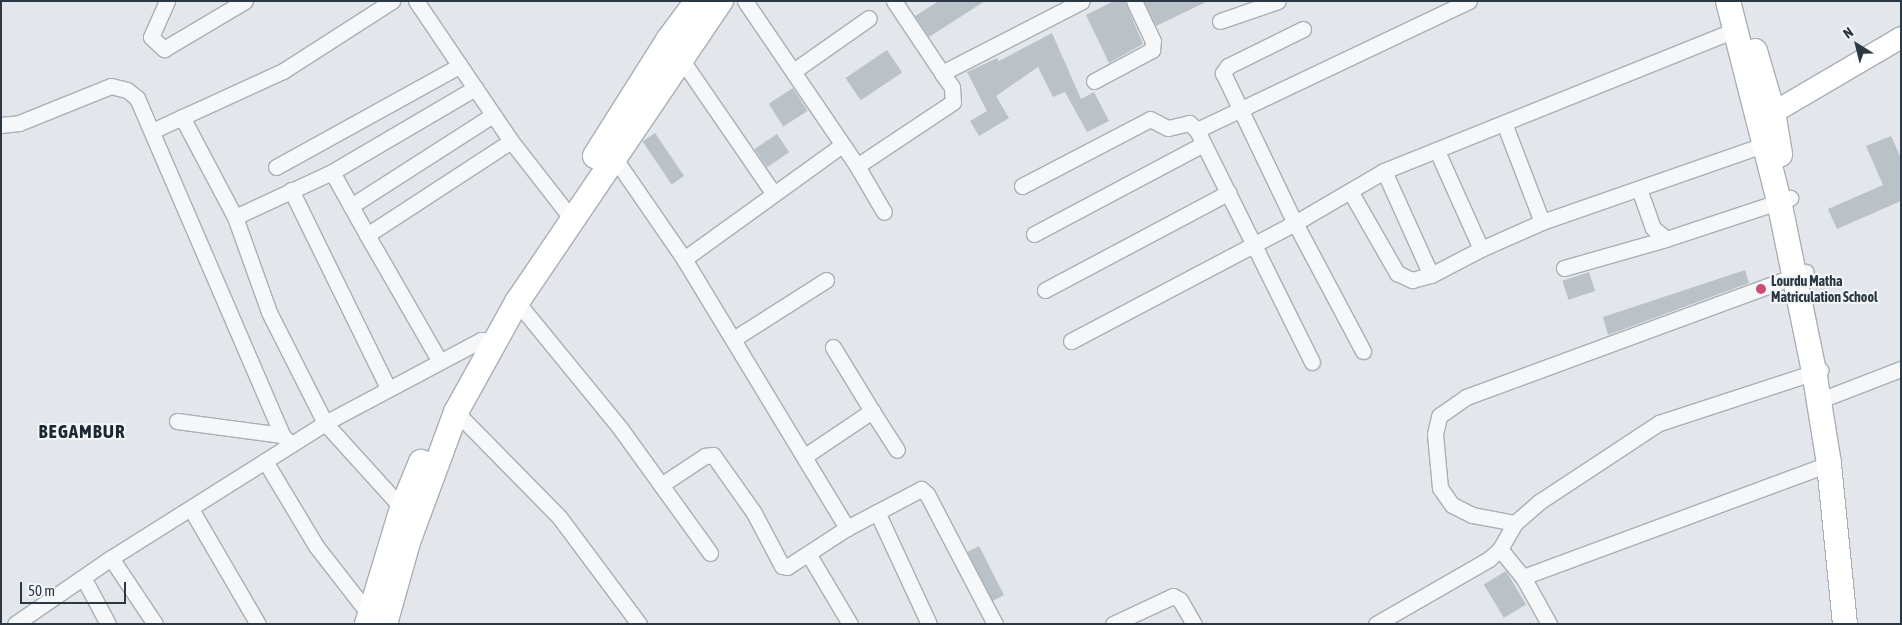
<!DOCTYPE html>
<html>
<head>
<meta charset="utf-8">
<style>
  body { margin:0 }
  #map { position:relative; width:1902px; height:625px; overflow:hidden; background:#e3e7eb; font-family:"Asap Condensed",sans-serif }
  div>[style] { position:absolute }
  .building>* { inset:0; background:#bac1c7; transform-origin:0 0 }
  .roads { filter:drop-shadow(1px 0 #a8afb5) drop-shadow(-1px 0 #a8afb5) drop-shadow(0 1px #a8afb5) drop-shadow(0 -1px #a8afb5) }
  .street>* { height:15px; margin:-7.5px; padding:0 7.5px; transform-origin:7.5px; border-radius:7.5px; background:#f6f7f9 }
  .secondary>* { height:21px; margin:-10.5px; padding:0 10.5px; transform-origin:10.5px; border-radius:10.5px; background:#fff }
  .primary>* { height:24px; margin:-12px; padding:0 12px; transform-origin:12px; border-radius:12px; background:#fff }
  .dots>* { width:14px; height:14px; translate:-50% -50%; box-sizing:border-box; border:2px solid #f3f6f8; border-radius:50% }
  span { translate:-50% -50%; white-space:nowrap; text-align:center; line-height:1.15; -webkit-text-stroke:4px #f3f6f8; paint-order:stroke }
  .poi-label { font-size:14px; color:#2b3742; font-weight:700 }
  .left { translate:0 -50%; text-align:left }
  .district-label { font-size:19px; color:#1d2833; font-weight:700; letter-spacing:1px }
  .frame { position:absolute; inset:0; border:2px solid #2b3742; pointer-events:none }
  .north { position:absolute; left:1832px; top:20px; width:50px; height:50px; -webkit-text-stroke:4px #f3f6f8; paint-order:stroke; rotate:324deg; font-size:14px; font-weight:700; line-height:20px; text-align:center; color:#2b3742 }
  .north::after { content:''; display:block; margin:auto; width:18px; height:22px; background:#2b3742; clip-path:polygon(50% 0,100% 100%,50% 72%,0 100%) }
  .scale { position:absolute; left:20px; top:582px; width:106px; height:22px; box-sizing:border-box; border:2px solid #2b3742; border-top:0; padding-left:6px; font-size:15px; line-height:18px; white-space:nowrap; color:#2b3742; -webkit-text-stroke:4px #f3f6f8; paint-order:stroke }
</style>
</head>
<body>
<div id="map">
  <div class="building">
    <i style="clip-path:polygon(939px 1px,985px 1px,929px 37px,915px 16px)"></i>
    <i style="clip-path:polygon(1114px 1px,1125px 1px,1143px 44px,1109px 63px,1086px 15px)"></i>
    <i style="clip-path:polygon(1144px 1px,1208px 1px,1156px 26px)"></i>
    <i style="clip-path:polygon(1052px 33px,1081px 99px,1094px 92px,1109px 121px,1087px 132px,1065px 92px,1053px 97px,1038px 67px,996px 96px,1009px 118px,979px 136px,970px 121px,987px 111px,967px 72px,997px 58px,999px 61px)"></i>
    <i style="left:887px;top:50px;width:27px;height:50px;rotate:56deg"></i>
    <i style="left:793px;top:88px;width:27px;height:29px;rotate:57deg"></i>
    <i style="left:655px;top:133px;width:52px;height:15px;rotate:56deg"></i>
    <i style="left:777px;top:134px;width:22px;height:27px;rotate:56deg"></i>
    <i style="clip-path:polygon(1891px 136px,1901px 158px,1901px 201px,1837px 229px,1828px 209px,1883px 185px,1866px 146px)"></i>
    <i style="clip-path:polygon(1745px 270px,1749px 283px,1608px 335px,1603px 317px)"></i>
    <i style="left:1589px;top:272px;width:20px;height:28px;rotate:72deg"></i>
    <i style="left:979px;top:546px;width:55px;height:13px;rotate:63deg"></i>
    <i style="left:1506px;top:571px;width:39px;height:26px;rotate:59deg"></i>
  </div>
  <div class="roads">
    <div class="street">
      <i style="left:167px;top:1px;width:39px;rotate:114deg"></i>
      <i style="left:151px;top:37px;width:18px;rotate:43deg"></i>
      <i style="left:164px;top:49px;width:94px;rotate:-30.7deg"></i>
      <i style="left:745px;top:1px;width:199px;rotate:55.8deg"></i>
      <i style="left:857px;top:166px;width:115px;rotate:-33.7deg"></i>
      <i style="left:953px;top:102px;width:15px;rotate:-94deg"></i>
      <i style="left:952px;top:87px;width:17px;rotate:-126deg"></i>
      <i style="left:942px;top:73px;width:157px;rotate:-27.2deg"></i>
      <i style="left:894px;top:1px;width:87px;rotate:56.3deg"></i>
      <i style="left:1220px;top:21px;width:61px;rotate:-19deg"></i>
      <i style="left:1303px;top:29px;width:84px;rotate:153.7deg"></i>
      <i style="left:1228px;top:66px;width:9px;rotate:126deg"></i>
      <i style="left:1223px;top:73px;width:166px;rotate:64.4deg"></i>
      <i style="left:1295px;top:223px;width:145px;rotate:62deg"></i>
      <i style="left:677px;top:53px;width:171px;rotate:55.5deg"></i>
      <i style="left:795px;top:70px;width:90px;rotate:-35.1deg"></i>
      <i style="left:1094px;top:81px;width:66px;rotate:-28.1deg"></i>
      <i style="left:1152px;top:50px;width:9px;rotate:-84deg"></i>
      <i style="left:1153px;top:41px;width:44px;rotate:-115.4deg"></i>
      <i style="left:182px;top:117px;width:113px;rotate:62.1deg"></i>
      <i style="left:1px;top:125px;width:18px;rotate:-6deg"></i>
      <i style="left:19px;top:123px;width:99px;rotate:-21.9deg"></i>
      <i style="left:111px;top:86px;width:16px;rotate:14deg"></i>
      <i style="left:127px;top:90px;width:13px;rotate:39deg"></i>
      <i style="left:137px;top:98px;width:367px;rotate:66.7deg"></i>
      <i style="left:282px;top:435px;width:12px;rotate:48deg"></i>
      <i style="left:152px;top:131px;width:144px;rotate:-24.6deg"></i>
      <i style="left:283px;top:71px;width:130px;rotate:-32.7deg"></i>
      <i style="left:511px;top:141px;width:99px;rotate:52deg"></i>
      <i style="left:842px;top:145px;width:195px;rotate:144.2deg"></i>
      <i style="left:684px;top:259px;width:315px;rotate:58.8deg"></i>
      <i style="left:1437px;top:151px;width:107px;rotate:65.8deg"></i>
      <i style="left:1481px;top:249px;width:67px;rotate:-23.9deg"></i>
      <i style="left:1542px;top:222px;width:106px;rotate:-111deg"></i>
      <i style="left:611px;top:153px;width:129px;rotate:55.4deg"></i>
      <i style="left:857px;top:166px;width:53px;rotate:59.6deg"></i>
      <i style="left:276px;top:167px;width:209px;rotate:-28.9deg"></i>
      <i style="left:1384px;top:171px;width:114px;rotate:65.7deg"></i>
      <i style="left:1431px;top:275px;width:56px;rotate:-27.5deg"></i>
      <i style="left:332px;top:172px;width:72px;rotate:60.9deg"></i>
      <i style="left:1022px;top:186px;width:144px;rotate:-27.6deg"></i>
      <i style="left:1150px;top:119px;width:20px;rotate:27deg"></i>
      <i style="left:1168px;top:128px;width:22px;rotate:-13deg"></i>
      <i style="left:1189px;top:123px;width:11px;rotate:41deg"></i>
      <i style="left:1639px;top:189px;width:41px;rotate:70.3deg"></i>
      <i style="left:1653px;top:228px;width:17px;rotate:40deg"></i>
      <i style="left:1666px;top:239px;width:131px;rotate:-18.3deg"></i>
      <i style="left:291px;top:190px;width:220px;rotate:63.9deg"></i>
      <i style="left:1350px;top:191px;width:95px;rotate:60.2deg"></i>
      <i style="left:1397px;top:273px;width:17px;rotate:25deg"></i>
      <i style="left:1412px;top:280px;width:20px;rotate:-15deg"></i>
      <i style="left:351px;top:206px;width:169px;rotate:-32.7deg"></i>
      <i style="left:1542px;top:222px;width:244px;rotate:-19.2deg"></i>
      <i style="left:1034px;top:234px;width:191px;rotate:-28deg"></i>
      <i style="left:1564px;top:268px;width:106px;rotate:-15.9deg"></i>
      <i style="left:1045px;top:290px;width:208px;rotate:-28deg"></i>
      <i style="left:517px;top:302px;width:163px;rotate:50.7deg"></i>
      <i style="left:620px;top:428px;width:154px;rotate:54.2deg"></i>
      <i style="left:735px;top:338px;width:108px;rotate:-32.5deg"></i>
      <i style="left:1071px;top:341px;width:253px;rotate:-27.8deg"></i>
      <i style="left:1295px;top:223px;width:103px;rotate:-30.3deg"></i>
      <i style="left:1384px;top:171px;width:377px;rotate:-21.9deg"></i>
      <i style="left:439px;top:360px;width:144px;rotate:-119.9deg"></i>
      <i style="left:367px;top:235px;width:172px;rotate:-33.1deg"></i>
      <i style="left:511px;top:141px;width:64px;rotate:-124.2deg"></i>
      <i style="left:1312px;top:362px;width:259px;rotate:-116.4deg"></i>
      <i style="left:1197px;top:130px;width:301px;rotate:-25.4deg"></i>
      <i style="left:1828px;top:397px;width:78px;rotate:-21deg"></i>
      <i style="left:872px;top:411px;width:46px;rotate:57.3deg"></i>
      <i style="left:456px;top:412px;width:148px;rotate:45.5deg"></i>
      <i style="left:560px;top:518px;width:132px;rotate:53.3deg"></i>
      <i style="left:177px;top:421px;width:106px;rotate:7.6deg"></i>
      <i style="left:805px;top:456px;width:81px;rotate:-33.9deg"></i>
      <i style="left:872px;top:411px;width:75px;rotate:-121.4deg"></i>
      <i style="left:265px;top:461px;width:99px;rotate:59deg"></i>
      <i style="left:316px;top:546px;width:86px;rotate:52.1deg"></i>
      <i style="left:661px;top:485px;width:53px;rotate:-33.4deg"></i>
      <i style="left:705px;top:456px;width:8px;rotate:-7deg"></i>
      <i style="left:713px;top:455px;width:71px;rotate:54.7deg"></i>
      <i style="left:754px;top:513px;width:60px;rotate:62.2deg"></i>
      <i style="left:782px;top:566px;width:5px;rotate:11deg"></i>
      <i style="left:787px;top:567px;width:72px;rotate:-33deg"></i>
      <i style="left:847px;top:528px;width:84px;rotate:-27.8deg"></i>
      <i style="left:921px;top:489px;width:8px;rotate:40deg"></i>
      <i style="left:927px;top:494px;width:147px;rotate:62.4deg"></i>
      <i style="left:402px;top:508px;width:115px;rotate:-132.2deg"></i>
      <i style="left:325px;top:423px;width:124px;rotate:-116.8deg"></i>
      <i style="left:269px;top:312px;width:101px;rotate:-109.7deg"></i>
      <i style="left:235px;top:217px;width:107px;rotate:-24.9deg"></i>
      <i style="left:332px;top:172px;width:166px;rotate:-30.4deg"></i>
      <i style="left:475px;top:88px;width:105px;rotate:-124.1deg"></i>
      <i style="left:191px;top:509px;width:133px;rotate:59.8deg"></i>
      <i style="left:877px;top:512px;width:123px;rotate:65.1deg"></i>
      <i style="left:1515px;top:523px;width:44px;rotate:-169.5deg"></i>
      <i style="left:1472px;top:515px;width:22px;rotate:-153deg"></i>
      <i style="left:1452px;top:505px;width:21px;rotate:-125deg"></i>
      <i style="left:1440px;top:488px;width:54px;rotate:-95.3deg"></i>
      <i style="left:1435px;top:434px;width:18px;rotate:-77deg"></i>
      <i style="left:1439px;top:416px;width:33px;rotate:-35deg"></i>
      <i style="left:1466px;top:397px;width:362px;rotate:-20.2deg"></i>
      <i style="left:1500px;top:549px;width:36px;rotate:51deg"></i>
      <i style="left:1523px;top:577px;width:54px;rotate:61deg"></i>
      <i style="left:809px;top:555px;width:80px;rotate:59.3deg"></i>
      <i style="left:111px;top:558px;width:79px;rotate:56.3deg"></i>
      <i style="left:1523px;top:577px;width:326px;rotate:-20.3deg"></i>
      <i style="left:84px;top:579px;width:51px;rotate:61.9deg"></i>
      <i style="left:15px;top:624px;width:116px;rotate:-34.5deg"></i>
      <i style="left:111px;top:558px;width:253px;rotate:-32.2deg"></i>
      <i style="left:325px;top:423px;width:177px;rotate:-28deg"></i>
      <i style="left:481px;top:340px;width:15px;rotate:4deg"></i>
      <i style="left:1113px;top:624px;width:66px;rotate:-25deg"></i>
      <i style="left:1173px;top:596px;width:8px;rotate:30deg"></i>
      <i style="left:1180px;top:600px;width:28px;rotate:60deg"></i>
      <i style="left:1376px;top:624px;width:130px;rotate:-29.9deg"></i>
      <i style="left:1489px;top:559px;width:15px;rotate:-42deg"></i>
      <i style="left:1500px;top:549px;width:30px;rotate:-60deg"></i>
      <i style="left:1515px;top:523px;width:32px;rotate:-41deg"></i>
      <i style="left:1539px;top:502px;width:144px;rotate:-33.4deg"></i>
      <i style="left:1659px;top:423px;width:170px;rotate:-18.1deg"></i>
    </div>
    <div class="secondary">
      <i style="left:1773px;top:112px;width:148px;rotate:-30.4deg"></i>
    </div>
    <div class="primary">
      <i style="left:1728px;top:1px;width:206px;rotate:75.7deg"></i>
      <i style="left:1779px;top:201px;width:174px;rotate:78.4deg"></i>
      <i style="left:1814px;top:371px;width:94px;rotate:80.8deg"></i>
      <i style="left:1829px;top:464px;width:161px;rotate:84.3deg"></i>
      <i style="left:1755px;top:51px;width:64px;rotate:73.6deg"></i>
      <i style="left:1773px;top:112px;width:43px;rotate:80.5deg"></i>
      <i style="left:595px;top:156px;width:137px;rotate:-57.8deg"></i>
      <i style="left:668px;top:40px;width:49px;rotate:-53.4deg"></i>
      <i style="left:367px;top:624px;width:121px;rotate:-73.2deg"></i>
      <i style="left:402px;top:508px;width:50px;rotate:-67.6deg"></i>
      <i style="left:385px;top:624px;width:85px;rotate:-74.3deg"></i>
      <i style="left:408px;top:542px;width:139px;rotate:-69.7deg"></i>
      <i style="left:456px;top:412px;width:126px;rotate:-61deg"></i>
      <i style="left:517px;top:302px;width:364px;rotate:-55.9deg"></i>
    </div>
  </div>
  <div class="dots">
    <i style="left:1761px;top:289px;background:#ca4e71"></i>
  </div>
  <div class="poi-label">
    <span class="left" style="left:1771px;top:289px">Lourdu Matha<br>Matriculation School</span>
  </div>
  <div class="district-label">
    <span style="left:82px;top:432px">BEGAMBUR</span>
  </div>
  <div class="frame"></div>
  <div class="north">N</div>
  <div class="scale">50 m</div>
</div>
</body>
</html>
